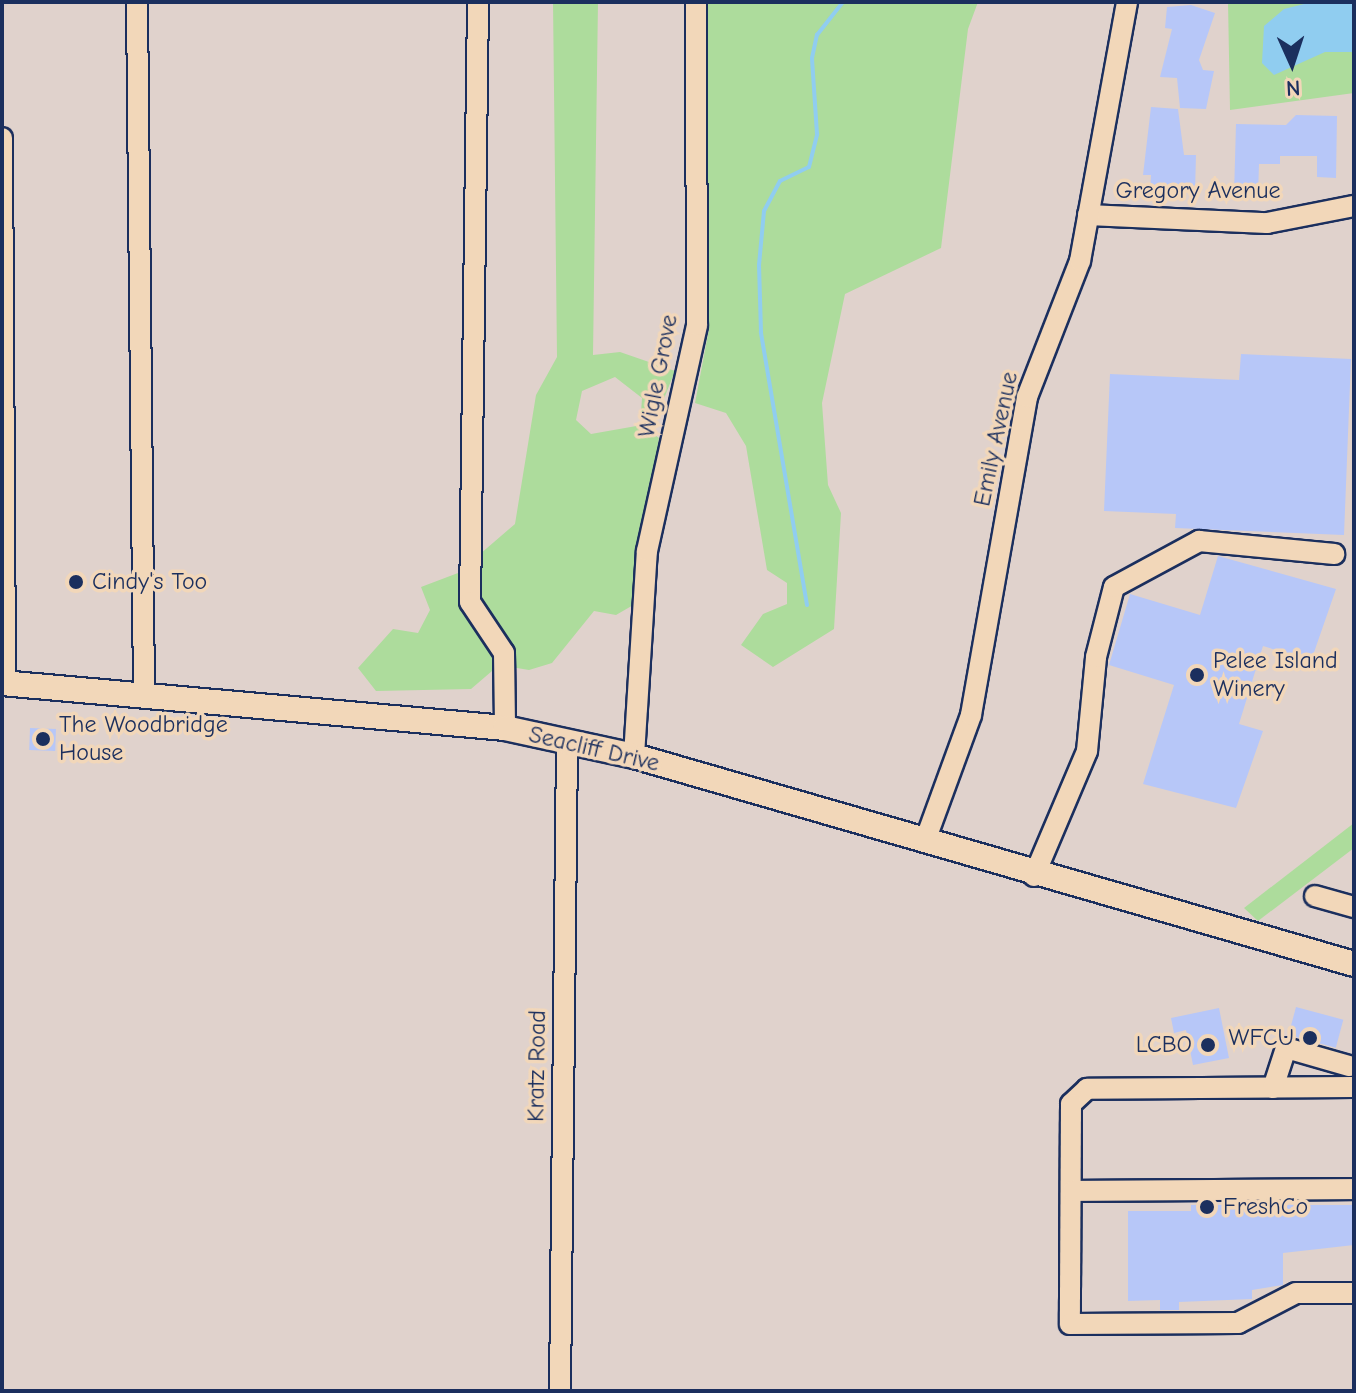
<!DOCTYPE html>
<html>
<head>
<meta charset="utf-8">
<style>
  body { margin:0 }
  #map { position:relative; width:1356px; height:1393px; overflow:hidden; background:#e0d2cc; font-family:"Comic Neue",sans-serif }
  div>[style] { position:absolute }
  .green>* { inset:0; background:#addc9c }
  .water>* { inset:0; background:#90cdf0 }
  .stream>* { height:4px; margin:-2px; padding:0 2px; transform-origin:2px; border-radius:2px; background:#90cdf0 }
  .building>* { inset:0; background:#b7c7f8; transform-origin:0 0 }
  .roads { filter:drop-shadow(2px 0 #1b2f5e) drop-shadow(-2px 0 #1b2f5e) drop-shadow(0 2px #1b2f5e) drop-shadow(0 -2px #1b2f5e) }
  .minor>* { height:20px; margin:-10px; padding:0 10px; transform-origin:10px; border-radius:10px; background:#f2d7b9 }
  .major>* { height:24px; margin:-12px; padding:0 12px; transform-origin:12px; border-radius:12px; background:#f2d7b9 }
  .dots>* { width:22px; height:22px; translate:-50% -50%; box-sizing:border-box; border:4px solid #f2d7b9; border-radius:50% }
  span { translate:-50% -50%; white-space:nowrap; text-align:center; line-height:1.15; -webkit-text-stroke:7px #f2d7b9; paint-order:stroke }
  .street-label { font-size:24px; color:#1b2f5e }
  .poi-label { font-size:24px; color:#1b2f5e }
  .left { translate:0 -50%; text-align:left }
  .right { translate:-100% -50%; text-align:right }
  .frame { position:absolute; inset:0; border:4px solid #1b2f5e; pointer-events:none }
  .north { position:absolute; left:1252px; top:24px; width:80px; height:80px; -webkit-text-stroke:6px #f2d7b9; paint-order:stroke; rotate:177deg; font-size:22px; font-weight:700; line-height:32px; text-align:center; color:#1b2f5e }
  .north::after { content:''; display:block; margin:auto; width:28px; height:36px; background:#1b2f5e; clip-path:polygon(50% 0,100% 100%,50% 72%,0 100%) }
</style>
</head>
<body>
<div id="map">
  <div class="green">
    <i style="clip-path:polygon(553px 2px,598px 2px,593px 355px,620px 352px,675px 371px,657px 416px,641px 413px,642px 398px,615px 377px,582px 391px,576px 420px,591px 434px,642px 425px,659px 438px,635px 604px,616px 615px,594px 611px,552px 663px,529px 670px,499px 665px,471px 689px,376px 691px,358px 668px,393px 629px,418px 633px,430px 610px,421px 587px,458px 573px,515px 524px,536px 395px,557px 357px)"></i>
    <i style="clip-path:polygon(706px 2px,978px 2px,968px 29px,941px 248px,845px 294px,822px 403px,828px 485px,841px 513px,834px 629px,773px 667px,741px 645px,763px 614px,787px 604px,787px 583px,767px 570px,746px 446px,726px 413px,695px 403px,709px 329px)"></i>
    <i style="clip-path:polygon(1354px 2px,1354px 93px,1230px 110px,1228px 2px)"></i>
    <i style="clip-path:polygon(1354px 823px,1354px 848px,1258px 921px,1244px 908px)"></i>
  </div>
  <div class="water">
    <i style="clip-path:polygon(1312px 2px,1354px 2px,1354px 52px,1325px 52px,1274px 75px,1262px 63px,1264px 26px,1284px 9px)"></i>
  </div>
  <div class="stream">
    <i style="left:807px;top:605px;width:277px;rotate:-99.6deg"></i>
    <i style="left:761px;top:332px;width:67px;rotate:-91.7deg"></i>
    <i style="left:759px;top:265px;width:54px;rotate:-84.7deg"></i>
    <i style="left:764px;top:211px;width:34px;rotate:-62deg"></i>
    <i style="left:780px;top:181px;width:32px;rotate:-26deg"></i>
    <i style="left:809px;top:167px;width:34px;rotate:-76deg"></i>
    <i style="left:817px;top:134px;width:76px;rotate:-93.8deg"></i>
    <i style="left:812px;top:58px;width:24px;rotate:-78deg"></i>
    <i style="left:817px;top:35px;width:42px;rotate:-51.8deg"></i>
  </div>
  <div class="building">
    <i style="clip-path:polygon(1191px 5px,1215px 13px,1199px 60px,1203px 70px,1214px 71px,1206px 109px,1180px 108px,1177px 78px,1160px 77px,1172px 29px,1165px 28px,1167px 7px)"></i>
    <i style="clip-path:polygon(1151px 107px,1178px 109px,1184px 155px,1196px 155px,1195px 192px,1150px 192px,1151px 175px,1143px 175px)"></i>
    <i style="clip-path:polygon(1296px 115px,1337px 116px,1336px 178px,1317px 177px,1317px 156px,1280px 156px,1280px 164px,1259px 164px,1258px 196px,1234px 195px,1236px 124px,1286px 125px)"></i>
    <i style="clip-path:polygon(1241px 354px,1351px 359px,1344px 535px,1175px 528px,1176px 514px,1104px 511px,1110px 374px,1239px 380px)"></i>
    <i style="clip-path:polygon(1218px 556px,1336px 589px,1311px 661px,1263px 646px,1239px 724px,1263px 731px,1236px 808px,1143px 784px,1174px 685px,1109px 665px,1130px 594px,1200px 615px)"></i>
    <i style="left:30px;top:728px;width:26px;height:22px;rotate:2deg"></i>
    <i style="left:1296px;top:1007px;width:49px;height:29px;rotate:15deg"></i>
    <i style="clip-path:polygon(1219px 1008px,1229px 1058px,1193px 1065px,1186px 1030px,1174px 1033px,1171px 1018px)"></i>
    <i style="clip-path:polygon(1191px 1205px,1354px 1205px,1354px 1245px,1283px 1253px,1283px 1285px,1252px 1290px,1252px 1299px,1179px 1302px,1179px 1310px,1160px 1310px,1160px 1300px,1128px 1301px,1128px 1211px,1191px 1211px)"></i>
  </div>
  <div class="roads">
    <div class="minor">
      <i style="left:137px;top:2px;width:692px;rotate:89.42deg"></i>
      <i style="left:478px;top:2px;width:600px;rotate:90.76deg"></i>
      <i style="left:470px;top:602px;width:61px;rotate:56.3deg"></i>
      <i style="left:504px;top:653px;width:75px;rotate:89.2deg"></i>
      <i style="left:2px;top:138px;width:545px;rotate:89.68deg"></i>
      <i style="left:1088px;top:215px;width:179px;rotate:2.6deg"></i>
      <i style="left:1267px;top:223px;width:89px;rotate:-11.1deg"></i>
      <i style="left:634px;top:756px;width:205px;rotate:-86.4deg"></i>
      <i style="left:647px;top:551px;width:231px;rotate:-77.5deg"></i>
      <i style="left:697px;top:325px;width:323px;rotate:-90.2deg"></i>
      <i style="left:925px;top:841px;width:134px;rotate:-69.9deg"></i>
      <i style="left:971px;top:715px;width:323px;rotate:-80deg"></i>
      <i style="left:1027px;top:397px;width:146px;rotate:-68.7deg"></i>
      <i style="left:1080px;top:261px;width:263px;rotate:-79.7deg"></i>
      <i style="left:1034px;top:876px;width:136px;rotate:-67deg"></i>
      <i style="left:1087px;top:751px;width:94px;rotate:-84.5deg"></i>
      <i style="left:1096px;top:657px;width:72px;rotate:-75.6deg"></i>
      <i style="left:1114px;top:587px;width:97px;rotate:-28.4deg"></i>
      <i style="left:1199px;top:541px;width:136px;rotate:5.5deg"></i>
      <i style="left:1315px;top:896px;width:41px;rotate:15.8deg"></i>
      <i style="left:1354px;top:1087px;width:267px;rotate:179.6deg"></i>
      <i style="left:1087px;top:1089px;width:22px;rotate:137deg"></i>
      <i style="left:1071px;top:1104px;width:220px;rotate:90.3deg"></i>
      <i style="left:1070px;top:1324px;width:168px;rotate:-0.3deg"></i>
      <i style="left:1238px;top:1323px;width:65px;rotate:-27.3deg"></i>
      <i style="left:1296px;top:1293px;width:58px"></i>
      <i style="left:1273px;top:1088px;width:42px;rotate:-72deg"></i>
      <i style="left:1286px;top:1048px;width:66px;rotate:15.9deg"></i>
      <i style="left:1073px;top:1191px;width:281px;rotate:-0.4deg"></i>
      <i style="left:560px;top:1391px;width:650px;rotate:-89.38deg"></i>
    </div>
    <div class="major">
      <i style="left:2px;top:683px;width:505px;rotate:5.11deg"></i>
      <i style="left:505px;top:728px;width:132px;rotate:12.2deg"></i>
      <i style="left:634px;top:756px;width:749px;rotate:16.11deg"></i>
    </div>
  </div>
  <div class="dots">
    <i style="left:76px;top:582px;background:#1b2f5e"></i>
    <i style="left:1197px;top:675px;background:#1b2f5e"></i>
    <i style="left:43px;top:739px;background:#1b2f5e"></i>
    <i style="left:1310px;top:1038px;background:#1b2f5e"></i>
    <i style="left:1208px;top:1045px;background:#1b2f5e"></i>
    <i style="left:1207px;top:1207px;background:#1b2f5e"></i>
  </div>
  <div class="street-label">
    <span style="left:1198px;top:191px">Gregory Avenue</span>
    <span style="left:658px;top:376px;rotate:-79deg">Wigle Grove</span>
    <span style="left:996px;top:439px;rotate:-78deg">Emily Avenue</span>
    <span style="left:594px;top:749px;rotate:13deg">Seacliff Drive</span>
    <span style="left:537px;top:1066px;rotate:-89deg">Kratz Road</span>
  </div>
  <div class="poi-label">
    <span class="left" style="left:92px;top:582px">Cindy's Too</span>
    <span class="left" style="left:1213px;top:675px">Pelee Island<br>Winery</span>
    <span class="left" style="left:59px;top:739px">The Woodbridge<br>House</span>
    <span class="right" style="left:1294px;top:1038px">WFCU</span>
    <span class="right" style="left:1192px;top:1045px">LCBO</span>
    <span class="left" style="left:1223px;top:1207px">FreshCo</span>
  </div>
  <div class="frame"></div>
  <div class="north">N</div>
</div>
</body>
</html>
